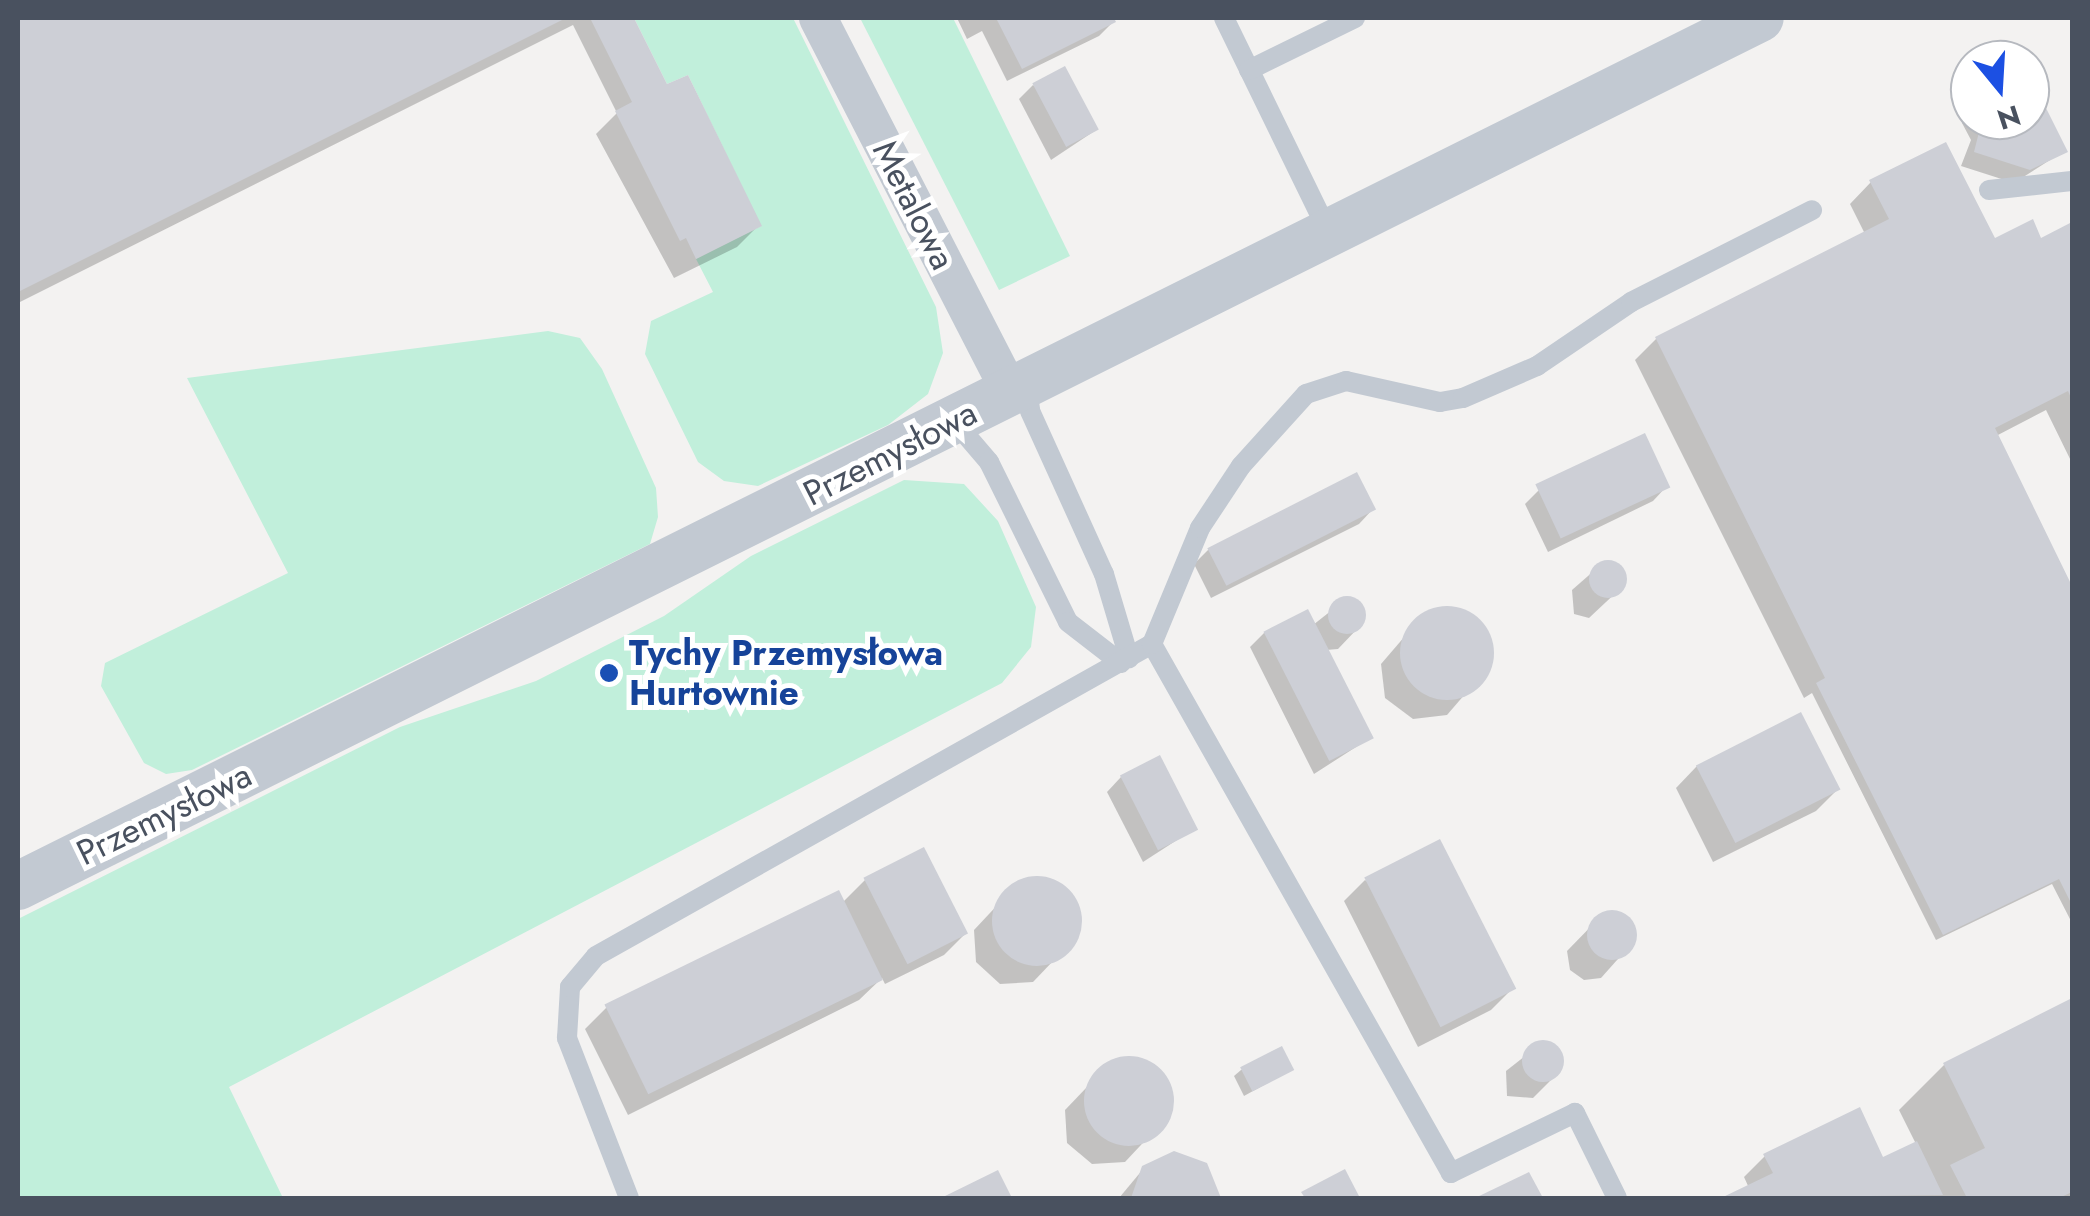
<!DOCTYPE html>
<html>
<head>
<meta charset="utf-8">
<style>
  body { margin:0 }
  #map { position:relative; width:2090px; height:1216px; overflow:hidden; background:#f3f2f1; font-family:Jost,sans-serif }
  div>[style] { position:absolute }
  .green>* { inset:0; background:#c1efdb }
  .shadow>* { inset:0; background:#0003 }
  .building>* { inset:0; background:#cdcfd6; transform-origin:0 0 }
  .round { border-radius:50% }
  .service>* { height:20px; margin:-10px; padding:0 10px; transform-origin:10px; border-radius:10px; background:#c2c9d2 }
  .minor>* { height:38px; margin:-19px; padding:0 19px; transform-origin:19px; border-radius:19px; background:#c2c9d2 }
  .tertiary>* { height:48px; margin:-24px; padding:0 24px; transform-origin:24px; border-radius:24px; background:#c2c9d2 }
  .dots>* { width:28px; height:28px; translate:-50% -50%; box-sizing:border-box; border:5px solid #fff; border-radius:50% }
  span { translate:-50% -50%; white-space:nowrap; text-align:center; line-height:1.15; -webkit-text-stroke:10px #fff; paint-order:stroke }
  .street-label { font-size:35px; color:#49515f }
  .transit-label { font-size:35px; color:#164399; font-weight:700 }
  .left { translate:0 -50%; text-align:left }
  .frame { position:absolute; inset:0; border:20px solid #49515f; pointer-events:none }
  .north { position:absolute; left:1950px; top:40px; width:100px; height:100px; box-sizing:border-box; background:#fff; border:2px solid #b6b9bf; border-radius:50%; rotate:162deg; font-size:28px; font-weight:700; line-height:40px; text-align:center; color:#49515f }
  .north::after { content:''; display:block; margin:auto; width:35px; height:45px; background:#1c50e3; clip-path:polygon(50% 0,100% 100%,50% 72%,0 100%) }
</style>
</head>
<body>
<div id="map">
  <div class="green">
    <i style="clip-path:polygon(634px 18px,793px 18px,936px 307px,943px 353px,928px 394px,888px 425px,758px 486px,724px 481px,698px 462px,645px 354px,651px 321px,713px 292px,696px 259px,761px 226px,688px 75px,667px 84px)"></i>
    <i style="clip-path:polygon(860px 18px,953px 18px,1070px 256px,999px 290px)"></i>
    <i style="clip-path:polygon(548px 331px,580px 338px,602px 369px,656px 488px,658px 517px,650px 544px,192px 770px,166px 774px,144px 763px,101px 686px,105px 663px,288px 573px,187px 378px)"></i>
    <i style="clip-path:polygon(904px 480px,964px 484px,998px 521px,1036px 607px,1031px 647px,1002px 683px,229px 1087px,283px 1198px,18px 1198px,18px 919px,400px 727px,536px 681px,664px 616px,751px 556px)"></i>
  </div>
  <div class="shadow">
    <i style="clip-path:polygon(18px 18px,631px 18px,664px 84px,758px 226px,737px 247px,674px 278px,596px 134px,617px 113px,573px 25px,18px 303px)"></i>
    <i style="clip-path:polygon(957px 18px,1111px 18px,1113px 22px,1099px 36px,1007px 81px,982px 31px,967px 39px)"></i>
    <i style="clip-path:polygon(2030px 82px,2064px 151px,2014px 183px,1961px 166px,1971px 140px,1962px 123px,1970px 114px,1970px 120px,2030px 120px)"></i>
    <i style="clip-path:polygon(1033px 85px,1096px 130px,1051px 160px,1019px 99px)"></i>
    <i style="clip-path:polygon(1871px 182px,1994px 241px,2040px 241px,2072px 225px,2072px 463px,2046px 410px,1996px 436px,2072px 591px,2072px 923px,2052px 884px,1936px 940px,1812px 693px,1804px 698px,1635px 360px,1656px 339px,1865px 234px,1850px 204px)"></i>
    <i style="clip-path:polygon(1667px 486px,1653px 501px,1548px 552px,1525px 504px,1539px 490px)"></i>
    <i style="clip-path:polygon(1373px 509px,1359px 524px,1211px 598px,1194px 564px,1208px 550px)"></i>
    <i style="clip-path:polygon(1604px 562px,1617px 565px,1622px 587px,1589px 618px,1574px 614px,1572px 590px)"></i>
    <i style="clip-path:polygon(1346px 599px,1359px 604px,1359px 627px,1338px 649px,1326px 650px,1370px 738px,1314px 774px,1250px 647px,1264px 633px,1313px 625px)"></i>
    <i style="clip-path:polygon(1459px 609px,1486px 630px,1491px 664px,1447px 715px,1413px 719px,1385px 698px,1381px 664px,1424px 614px)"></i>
    <i style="clip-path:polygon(1697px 766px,1837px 790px,1816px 811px,1713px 862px,1676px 788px)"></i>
    <i style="clip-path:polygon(1121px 777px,1194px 829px,1143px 862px,1107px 792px)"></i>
    <i style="clip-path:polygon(865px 880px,965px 934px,944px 955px,885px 984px,882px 978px,859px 1000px,628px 1115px,585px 1029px,606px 1008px,842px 903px)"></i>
    <i style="clip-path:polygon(1365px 880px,1512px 989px,1491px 1010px,1418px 1047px,1344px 901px)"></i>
    <i style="clip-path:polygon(1052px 881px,1076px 902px,1078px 935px,1033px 982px,1000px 984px,976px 962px,974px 930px,1018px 883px)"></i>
    <i style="clip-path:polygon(1603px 914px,1630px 922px,1634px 941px,1601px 978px,1584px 980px,1570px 970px,1567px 951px)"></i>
    <i style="clip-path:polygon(2072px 1001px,2072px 1198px,1727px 1198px,1749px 1188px,1744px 1177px,1765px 1156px,1882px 1160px,1916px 1144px,1899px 1110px,1944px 1065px)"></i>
    <i style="clip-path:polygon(1543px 1042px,1557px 1048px,1562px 1062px,1555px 1076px,1533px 1098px,1507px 1096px,1506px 1071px)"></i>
    <i style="clip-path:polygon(1143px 1061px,1167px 1082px,1169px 1115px,1125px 1162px,1092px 1164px,1067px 1143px,1065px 1110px,1110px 1063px)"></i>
    <i style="clip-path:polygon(1241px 1070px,1291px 1070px,1244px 1096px,1234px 1076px)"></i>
    <i style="clip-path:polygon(1144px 1168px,1219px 1194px,1218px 1198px,1119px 1198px)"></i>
  </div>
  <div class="building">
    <i style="clip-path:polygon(18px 18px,566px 18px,18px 292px)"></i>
    <i style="clip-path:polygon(590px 18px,634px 18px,667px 84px,688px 75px,762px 226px,696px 259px,686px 238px,680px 241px,615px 111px,632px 102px)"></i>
    <i style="clip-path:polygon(996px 18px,1114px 18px,1116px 22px,1022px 69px)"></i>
    <i style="left:1065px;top:66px;width:72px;height:37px;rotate:62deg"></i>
    <i style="clip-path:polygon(2030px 76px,2068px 152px,2030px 170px,1974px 152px,1982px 120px,2030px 120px)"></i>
    <i style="clip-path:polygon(1946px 142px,1995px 238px,2033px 219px,2041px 238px,2072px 222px,2072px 400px,2068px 391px,1995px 428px,2072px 586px,2072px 905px,2059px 879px,1943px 935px,1816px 683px,1825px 678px,1655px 337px,1889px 219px,1869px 180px)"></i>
    <i style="left:1645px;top:433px;width:60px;height:121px;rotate:65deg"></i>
    <i style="left:1357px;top:472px;width:42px;height:168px;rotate:63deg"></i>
    <i class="round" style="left:1589px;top:560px;width:38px;height:38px"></i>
    <i class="round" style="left:1328px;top:596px;width:38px;height:38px"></i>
    <i class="round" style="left:1400px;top:606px;width:94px;height:94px"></i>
    <i style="left:1308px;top:609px;width:145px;height:50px;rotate:63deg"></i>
    <i style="left:1801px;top:712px;width:87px;height:118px;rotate:63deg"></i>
    <i style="left:1160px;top:755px;width:84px;height:45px;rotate:63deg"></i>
    <i style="left:1440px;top:839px;width:168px;height:85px;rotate:63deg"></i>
    <i style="left:924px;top:847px;width:97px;height:68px;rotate:63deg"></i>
    <i class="round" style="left:992px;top:876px;width:90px;height:90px"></i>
    <i style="left:839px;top:890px;width:100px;height:261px;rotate:64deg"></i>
    <i class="round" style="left:1587px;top:910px;width:50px;height:50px"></i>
    <i style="clip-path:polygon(2072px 998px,2072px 1192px,2059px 1198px,1967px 1198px,1950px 1165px,1985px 1148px,1943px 1063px)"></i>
    <i class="round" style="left:1522px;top:1040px;width:42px;height:42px"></i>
    <i style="left:1282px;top:1046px;width:27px;height:47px;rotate:63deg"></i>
    <i class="round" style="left:1084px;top:1056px;width:90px;height:90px"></i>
    <i style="clip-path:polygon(1860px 1107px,1883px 1157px,1917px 1141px,1943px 1195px,1721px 1198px,1773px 1173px,1763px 1154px)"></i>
    <i style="clip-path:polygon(1174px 1151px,1207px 1163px,1221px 1198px,1131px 1198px,1142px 1166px)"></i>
    <i style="clip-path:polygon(1345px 1169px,1360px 1198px,1305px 1198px,1301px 1192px)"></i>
    <i style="clip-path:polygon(998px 1170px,1012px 1198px,941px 1198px)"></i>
    <i style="clip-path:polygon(1529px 1172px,1543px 1198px,1475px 1198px)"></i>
  </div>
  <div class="service">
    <i style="left:1224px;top:18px;width:239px;rotate:64deg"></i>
    <i style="left:1249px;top:70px;width:118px;rotate:-26.1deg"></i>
    <i style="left:1989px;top:190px;width:83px;rotate:-6.2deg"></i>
    <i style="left:1027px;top:385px;width:26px;rotate:83deg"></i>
    <i style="left:1030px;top:411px;width:179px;rotate:65.6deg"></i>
    <i style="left:1104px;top:574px;width:88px;rotate:73.4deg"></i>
    <i style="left:954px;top:421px;width:54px;rotate:49.5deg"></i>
    <i style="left:989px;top:462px;width:178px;rotate:63.7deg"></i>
    <i style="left:1068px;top:622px;width:67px;rotate:37.7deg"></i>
    <i style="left:629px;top:1198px;width:172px;rotate:-111.2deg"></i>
    <i style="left:567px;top:1038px;width:51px;rotate:-86.6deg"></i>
    <i style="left:570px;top:987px;width:40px;rotate:-50deg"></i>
    <i style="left:596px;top:956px;width:638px;rotate:-29.3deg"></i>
    <i style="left:1617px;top:1198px;width:95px;rotate:-116.3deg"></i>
    <i style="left:1575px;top:1113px;width:138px;rotate:154.2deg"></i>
    <i style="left:1451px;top:1173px;width:608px;rotate:-119.48deg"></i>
    <i style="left:1152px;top:644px;width:126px;rotate:-67.5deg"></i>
    <i style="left:1200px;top:528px;width:74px;rotate:-56.5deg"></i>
    <i style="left:1241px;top:466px;width:97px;rotate:-47.9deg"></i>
    <i style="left:1306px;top:394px;width:42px;rotate:-18deg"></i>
    <i style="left:1346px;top:381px;width:96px;rotate:12.6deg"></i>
    <i style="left:1440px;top:402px;width:23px;rotate:-10deg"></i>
    <i style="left:1463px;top:398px;width:81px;rotate:-23.4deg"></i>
    <i style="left:1537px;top:366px;width:114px;rotate:-34.2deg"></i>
    <i style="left:1631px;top:302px;width:203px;rotate:-26.9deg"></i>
  </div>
  <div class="minor">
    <i style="left:818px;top:18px;width:420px;rotate:62.8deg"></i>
  </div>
  <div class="tertiary">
    <i style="left:18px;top:886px;width:1946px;rotate:-26.49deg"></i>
  </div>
  <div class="dots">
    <i style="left:609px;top:673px;background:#1a4fb4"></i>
  </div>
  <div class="street-label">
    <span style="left:914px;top:205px;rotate:63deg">Metalowa</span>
    <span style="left:890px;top:453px;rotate:-27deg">Przemysłowa</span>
    <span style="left:164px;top:814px;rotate:-26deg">Przemysłowa</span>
  </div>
  <div class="transit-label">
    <span class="left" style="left:629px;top:673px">Tychy Przemysłowa<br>Hurtownie</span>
  </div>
  <div class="frame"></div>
  <div class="north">N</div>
</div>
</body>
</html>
